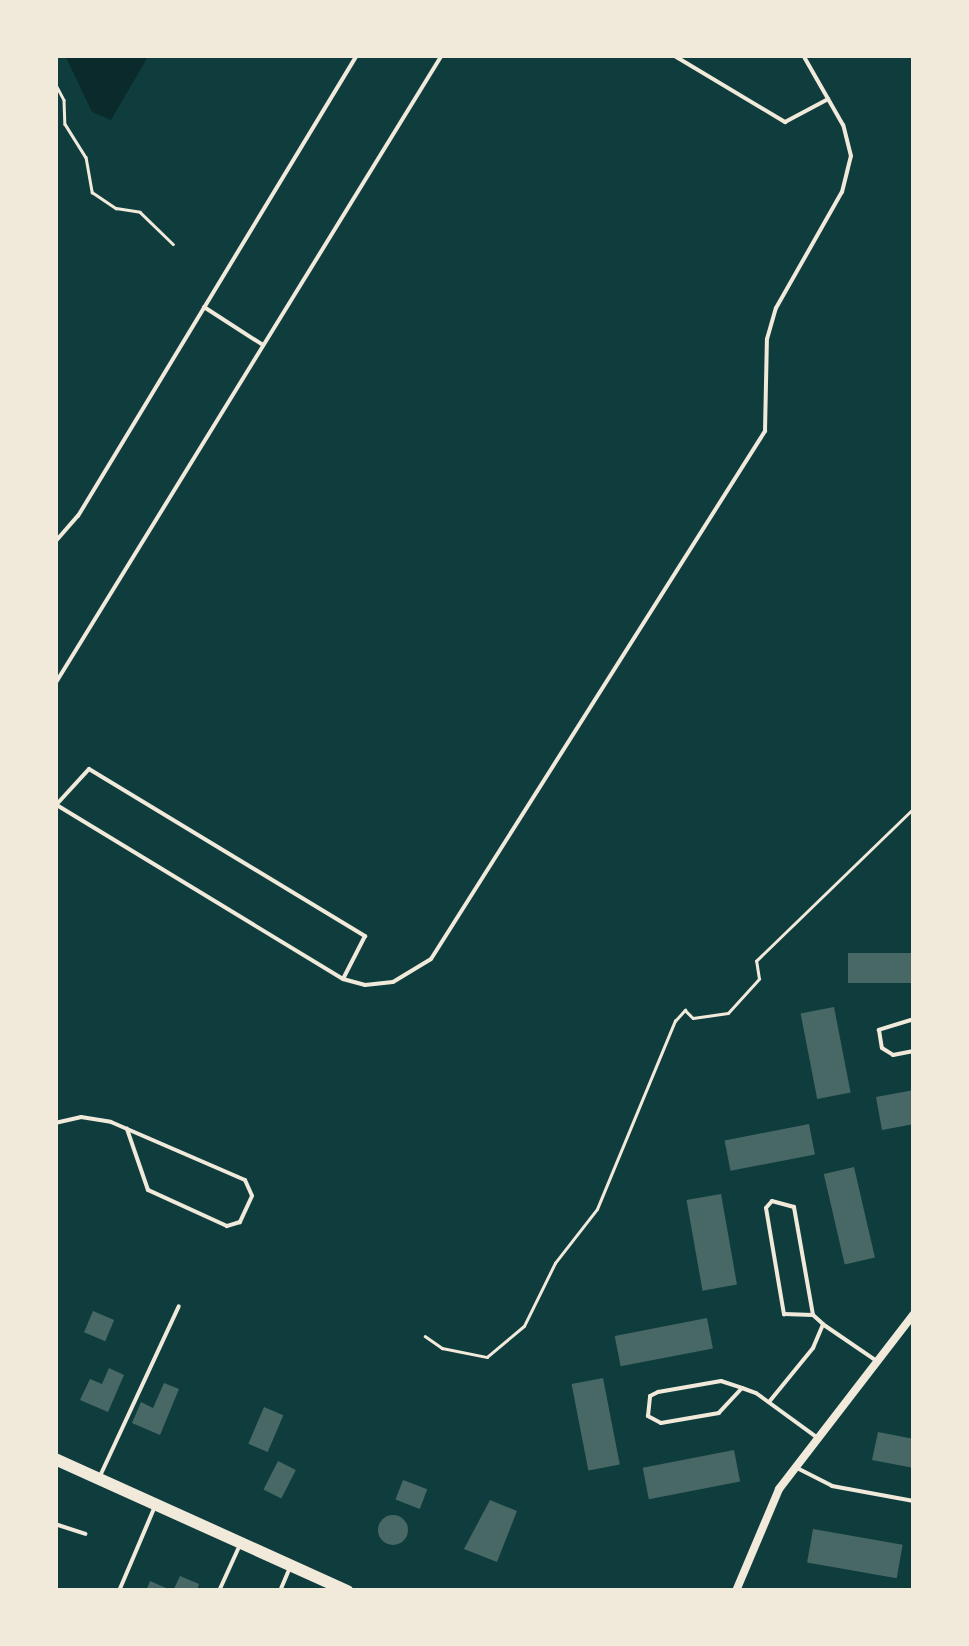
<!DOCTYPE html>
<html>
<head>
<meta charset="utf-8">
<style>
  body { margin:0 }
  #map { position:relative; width:969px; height:1646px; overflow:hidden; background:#0f3d3e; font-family:Literata,serif }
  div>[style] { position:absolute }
  .water>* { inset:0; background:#0a2a2b }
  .building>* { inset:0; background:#486865; transform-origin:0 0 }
  .round { border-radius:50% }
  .path>* { height:2.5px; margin:-1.25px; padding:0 1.25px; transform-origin:1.25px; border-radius:1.25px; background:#f1e9da }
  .service>* { height:4px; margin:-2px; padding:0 2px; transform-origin:2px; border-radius:2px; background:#f1e9da }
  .minor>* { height:8px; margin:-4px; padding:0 4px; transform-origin:4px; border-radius:4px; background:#f1e9da }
  .primary>* { height:12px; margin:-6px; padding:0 6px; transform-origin:6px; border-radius:6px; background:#f1e9da }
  span { translate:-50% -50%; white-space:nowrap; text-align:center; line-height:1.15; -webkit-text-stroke:10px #f1e9da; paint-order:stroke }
  .frame { position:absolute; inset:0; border:58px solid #f1e9da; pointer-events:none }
</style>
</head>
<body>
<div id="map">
  <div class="water">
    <i style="clip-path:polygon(65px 55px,149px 55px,111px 120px,92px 112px)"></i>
  </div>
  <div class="building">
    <i style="left:914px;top:953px;width:30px;height:66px;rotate:90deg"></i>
    <i style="left:834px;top:1007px;width:87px;height:34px;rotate:79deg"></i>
    <i style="clip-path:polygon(914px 1090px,914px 1124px,882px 1130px,876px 1097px)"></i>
    <i style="left:809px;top:1124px;width:31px;height:86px;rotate:79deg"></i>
    <i style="left:854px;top:1167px;width:93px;height:31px;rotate:77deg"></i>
    <i style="left:721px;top:1194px;width:92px;height:35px;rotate:80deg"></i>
    <i style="left:93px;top:1311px;width:23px;height:23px;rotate:23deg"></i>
    <i style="left:707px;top:1318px;width:31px;height:94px;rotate:79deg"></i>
    <i style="clip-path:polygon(109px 1368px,124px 1375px,108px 1412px,80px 1400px,90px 1379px,102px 1384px)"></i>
    <i style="left:603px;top:1378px;width:88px;height:32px;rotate:79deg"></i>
    <i style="clip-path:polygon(164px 1383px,179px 1389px,160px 1435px,132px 1423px,141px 1402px,153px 1408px)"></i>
    <i style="left:264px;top:1407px;width:21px;height:40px;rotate:23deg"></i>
    <i style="clip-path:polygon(878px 1432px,914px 1439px,914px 1468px,872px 1460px)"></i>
    <i style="left:734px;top:1450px;width:32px;height:93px;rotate:79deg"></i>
    <i style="left:278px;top:1461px;width:20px;height:32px;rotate:27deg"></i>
    <i style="left:403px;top:1480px;width:26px;height:21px;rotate:21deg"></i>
    <i style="clip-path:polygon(490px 1500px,517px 1511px,497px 1562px,464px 1549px)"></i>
    <i class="round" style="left:378px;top:1515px;width:30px;height:30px"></i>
    <i style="left:813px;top:1529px;width:91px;height:34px;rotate:10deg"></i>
    <i style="clip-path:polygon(180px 1576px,199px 1584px,197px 1591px,146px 1591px,150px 1581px,173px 1591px)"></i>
  </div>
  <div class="path">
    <i style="left:55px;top:83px;width:19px;rotate:62deg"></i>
    <i style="left:64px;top:100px;width:24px;rotate:88deg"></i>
    <i style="left:65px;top:124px;width:39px;rotate:58deg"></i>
    <i style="left:86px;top:157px;width:36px;rotate:80deg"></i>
    <i style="left:92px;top:192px;width:29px;rotate:34deg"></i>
    <i style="left:116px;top:208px;width:24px;rotate:9deg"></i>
    <i style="left:140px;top:212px;width:46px;rotate:44.1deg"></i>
    <i style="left:425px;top:1336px;width:21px;rotate:35deg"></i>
    <i style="left:442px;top:1348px;width:46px;rotate:11.3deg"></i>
    <i style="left:487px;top:1357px;width:48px;rotate:-40deg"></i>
    <i style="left:524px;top:1326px;width:70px;rotate:-63.8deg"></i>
    <i style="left:555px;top:1263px;width:68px;rotate:-52.1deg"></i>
    <i style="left:597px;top:1209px;width:204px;rotate:-67.5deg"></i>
    <i style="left:675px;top:1021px;width:15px;rotate:-48deg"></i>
    <i style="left:685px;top:1010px;width:11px;rotate:45deg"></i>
    <i style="left:693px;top:1018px;width:35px;rotate:-8deg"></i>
    <i style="left:728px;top:1013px;width:46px;rotate:-47.6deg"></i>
    <i style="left:759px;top:979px;width:18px;rotate:-99deg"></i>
    <i style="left:756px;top:961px;width:220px;rotate:-44.1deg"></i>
  </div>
  <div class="service">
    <i style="left:673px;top:55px;width:131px;rotate:30.9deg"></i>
    <i style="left:785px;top:122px;width:49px;rotate:-28.1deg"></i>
    <i style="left:204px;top:307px;width:70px;rotate:32.8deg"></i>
    <i style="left:55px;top:542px;width:35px;rotate:-49deg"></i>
    <i style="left:78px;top:516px;width:539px;rotate:-58.82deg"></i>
    <i style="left:55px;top:684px;width:739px;rotate:-58.4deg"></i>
    <i style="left:55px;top:804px;width:337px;rotate:31.3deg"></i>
    <i style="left:343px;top:979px;width:23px;rotate:15deg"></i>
    <i style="left:365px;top:985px;width:28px;rotate:-6deg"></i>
    <i style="left:393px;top:982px;width:44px;rotate:-31.2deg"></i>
    <i style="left:431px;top:959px;width:625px;rotate:-57.68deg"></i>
    <i style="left:765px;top:431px;width:92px;rotate:-88.8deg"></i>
    <i style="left:767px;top:339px;width:32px;rotate:-74deg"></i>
    <i style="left:776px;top:308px;width:133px;rotate:-60.4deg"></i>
    <i style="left:842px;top:192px;width:37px;rotate:-76deg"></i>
    <i style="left:851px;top:156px;width:32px;rotate:-104deg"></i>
    <i style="left:843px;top:125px;width:81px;rotate:-119.7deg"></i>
    <i style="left:56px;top:805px;width:49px;rotate:-47.5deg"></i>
    <i style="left:89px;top:769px;width:323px;rotate:31.2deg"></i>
    <i style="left:365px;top:936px;width:48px;rotate:117.1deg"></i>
    <i style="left:914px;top:1019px;width:37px;rotate:163deg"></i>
    <i style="left:879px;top:1030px;width:18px;rotate:81deg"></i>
    <i style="left:882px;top:1048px;width:13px;rotate:32deg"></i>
    <i style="left:893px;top:1055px;width:21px;rotate:-11deg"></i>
    <i style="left:55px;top:1123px;width:27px;rotate:-13deg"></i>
    <i style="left:81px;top:1117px;width:30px;rotate:9deg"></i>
    <i style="left:111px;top:1122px;width:146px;rotate:23.4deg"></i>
    <i style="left:245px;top:1180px;width:17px;rotate:66deg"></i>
    <i style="left:252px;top:1196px;width:29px;rotate:115deg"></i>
    <i style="left:240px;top:1222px;width:14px;rotate:163deg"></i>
    <i style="left:227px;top:1226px;width:87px;rotate:-155.5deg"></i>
    <i style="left:148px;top:1190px;width:65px;rotate:-109deg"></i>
    <i style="left:824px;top:1325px;width:65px;rotate:34.4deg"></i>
    <i style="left:742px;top:1388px;width:34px;rotate:133deg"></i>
    <i style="left:719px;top:1413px;width:59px;rotate:170.2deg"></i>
    <i style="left:661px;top:1423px;width:15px;rotate:-152deg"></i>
    <i style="left:648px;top:1416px;width:20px;rotate:-84deg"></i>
    <i style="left:650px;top:1396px;width:9px;rotate:-27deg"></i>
    <i style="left:658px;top:1392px;width:64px;rotate:-9.9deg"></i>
    <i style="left:721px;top:1381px;width:22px;rotate:18deg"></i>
    <i style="left:742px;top:1388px;width:15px;rotate:20deg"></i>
    <i style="left:756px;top:1393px;width:77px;rotate:36deg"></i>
    <i style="left:769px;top:1402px;width:70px;rotate:-50.8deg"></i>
    <i style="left:813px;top:1348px;width:26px;rotate:-67deg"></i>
    <i style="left:823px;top:1324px;width:13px;rotate:-138deg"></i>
    <i style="left:813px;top:1315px;width:110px;rotate:-100deg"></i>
    <i style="left:794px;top:1207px;width:23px;rotate:-165deg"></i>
    <i style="left:772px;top:1201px;width:9px;rotate:131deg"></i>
    <i style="left:766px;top:1208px;width:108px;rotate:80.4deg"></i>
    <i style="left:784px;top:1314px;width:29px;rotate:2deg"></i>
    <i style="left:799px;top:1469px;width:37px;rotate:27deg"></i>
    <i style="left:832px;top:1486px;width:83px;rotate:10.4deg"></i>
    <i style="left:100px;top:1476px;width:187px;rotate:-65.1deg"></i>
    <i style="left:55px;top:1524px;width:32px;rotate:18deg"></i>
    <i style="left:119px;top:1591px;width:92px;rotate:-67deg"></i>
    <i style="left:219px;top:1591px;width:48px;rotate:-65.6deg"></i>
    <i style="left:280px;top:1591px;width:23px;rotate:-67deg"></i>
  </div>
  <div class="minor">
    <i style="left:736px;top:1591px;width:111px;rotate:-67.1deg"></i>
    <i style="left:779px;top:1489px;width:221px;rotate:-52.4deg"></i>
  </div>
  <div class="primary">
    <i style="left:55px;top:1459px;width:321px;rotate:24.3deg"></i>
  </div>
  <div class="frame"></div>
</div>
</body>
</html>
